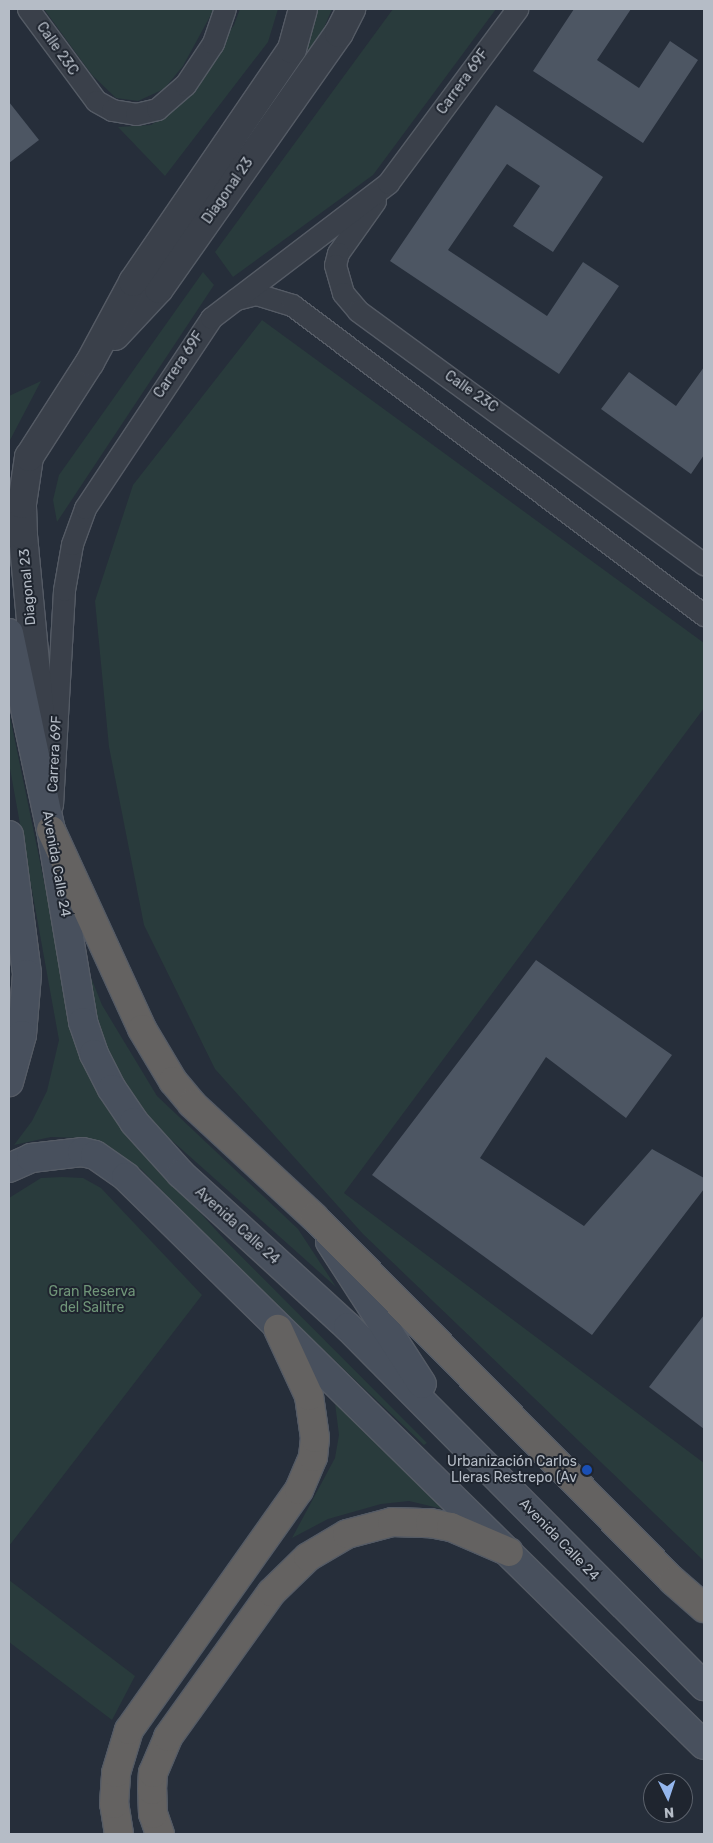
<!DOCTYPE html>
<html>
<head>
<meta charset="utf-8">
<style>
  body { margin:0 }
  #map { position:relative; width:713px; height:1843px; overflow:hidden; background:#262e3a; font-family:Rubik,sans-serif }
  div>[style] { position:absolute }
  .green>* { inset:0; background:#293b3c }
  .building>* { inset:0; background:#4d5663 }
  .roads { filter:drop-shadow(1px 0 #555b65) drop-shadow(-1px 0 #555b65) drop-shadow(0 1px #555b65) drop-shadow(0 -1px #555b65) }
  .minor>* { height:21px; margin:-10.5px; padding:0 10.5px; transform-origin:10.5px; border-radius:10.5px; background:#3a404a }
  .tertiary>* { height:28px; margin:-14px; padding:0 14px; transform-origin:14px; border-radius:14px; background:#3a404a }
  .secondary>* { height:28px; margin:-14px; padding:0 14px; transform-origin:14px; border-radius:14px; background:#48505d }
  .trunk>* { height:28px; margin:-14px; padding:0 14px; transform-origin:14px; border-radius:14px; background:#646261 }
  .dots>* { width:14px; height:14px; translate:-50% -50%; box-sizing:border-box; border:2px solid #1f252f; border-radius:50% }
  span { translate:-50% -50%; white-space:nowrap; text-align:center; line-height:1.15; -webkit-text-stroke:4px #1f252f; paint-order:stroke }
  .street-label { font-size:14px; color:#b5bcc6 }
  .park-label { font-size:14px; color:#6f9478 }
  .poi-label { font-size:14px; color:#b5bcc6 }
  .right { translate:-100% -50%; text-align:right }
  .frame { position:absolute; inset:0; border:10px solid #b5bcc6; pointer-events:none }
  .north { position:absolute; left:643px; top:1773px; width:50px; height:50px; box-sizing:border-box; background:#1f252f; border:1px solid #5b616b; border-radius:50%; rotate:176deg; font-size:14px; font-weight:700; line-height:20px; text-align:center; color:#b5bcc6 }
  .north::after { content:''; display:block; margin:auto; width:18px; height:22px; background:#94b6ec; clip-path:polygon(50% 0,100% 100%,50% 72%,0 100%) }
</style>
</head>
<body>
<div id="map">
  <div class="green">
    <i style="clip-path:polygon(44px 9px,214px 9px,183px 66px,164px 89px,138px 101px,116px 98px,92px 75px)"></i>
    <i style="clip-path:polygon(240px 9px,278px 9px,268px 42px,165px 176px,118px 127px,151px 125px,175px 110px,234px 25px)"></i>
    <i style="clip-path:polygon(309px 9px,332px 9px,320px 37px,276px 100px,307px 34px)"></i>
    <i style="clip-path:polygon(393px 9px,496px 9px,373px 175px,233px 277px,215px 252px)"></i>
    <i style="clip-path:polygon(203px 272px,214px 285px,57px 522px,53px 500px,59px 475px)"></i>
    <i style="clip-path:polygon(262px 320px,704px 643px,704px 708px,344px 1193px,704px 1463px,704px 1561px,363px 1234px,215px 1069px,144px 925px,109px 747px,95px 601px,133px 485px)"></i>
    <i style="clip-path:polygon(41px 381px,9px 442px,9px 396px)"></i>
    <i style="clip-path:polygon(9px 712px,63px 973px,140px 1147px,225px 1240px,427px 1443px,424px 1445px,217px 1249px,141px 1169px,106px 1146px,81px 1138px,51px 1137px,14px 1145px,32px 1121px,47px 1091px,59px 1040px,9px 763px)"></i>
    <i style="clip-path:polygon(90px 975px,102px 1005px,157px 1096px,298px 1229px,336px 1287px,150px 1121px,109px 1062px,97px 1023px)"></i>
    <i style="clip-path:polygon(62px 1177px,83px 1178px,101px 1188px,202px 1295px,9px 1546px,9px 1198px,41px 1178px)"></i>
    <i style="clip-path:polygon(335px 1403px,451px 1511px,409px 1501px,381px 1504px,328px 1519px,292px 1538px,335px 1458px,339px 1435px)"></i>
    <i style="clip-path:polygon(9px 1580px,135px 1676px,112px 1720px,9px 1642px)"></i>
  </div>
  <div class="building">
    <i style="clip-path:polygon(574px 9px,631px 9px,597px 60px,639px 88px,670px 41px,698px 60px,643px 143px,533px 71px)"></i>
    <i style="clip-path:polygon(9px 102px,39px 140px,9px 163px)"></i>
    <i style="clip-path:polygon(496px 105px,603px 177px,553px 252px,513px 226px,540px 186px,507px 164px,448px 250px,547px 316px,583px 262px,619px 286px,559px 374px,390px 261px)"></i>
    <i style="clip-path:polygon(704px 367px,704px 455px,691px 474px,601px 409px,629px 372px,676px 406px)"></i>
    <i style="clip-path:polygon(536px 960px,672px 1055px,626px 1118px,546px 1057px,480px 1158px,584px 1226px,652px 1149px,704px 1178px,704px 1189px,592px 1335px,372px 1175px)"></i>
    <i style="clip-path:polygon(704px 1315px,704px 1429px,649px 1387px)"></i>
  </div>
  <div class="roads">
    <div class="minor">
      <i style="left:28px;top:9px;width:114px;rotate:53.5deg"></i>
      <i style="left:96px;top:101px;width:18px;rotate:29deg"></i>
      <i style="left:112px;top:110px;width:24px;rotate:9deg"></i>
      <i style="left:136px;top:114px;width:22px;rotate:-13deg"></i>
      <i style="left:157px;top:109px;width:37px;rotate:-41deg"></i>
      <i style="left:185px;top:85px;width:50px;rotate:-56.3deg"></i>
      <i style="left:213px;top:43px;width:36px;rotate:-71deg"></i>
      <i style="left:375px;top:201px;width:64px;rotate:125.4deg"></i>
      <i style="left:338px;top:253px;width:12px;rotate:104deg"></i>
      <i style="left:335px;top:265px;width:29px;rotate:74deg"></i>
      <i style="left:343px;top:293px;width:23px;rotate:50deg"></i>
      <i style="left:358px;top:311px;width:429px;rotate:36.2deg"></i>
      <i style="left:236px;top:299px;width:21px;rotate:-14deg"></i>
      <i style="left:256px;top:294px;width:38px;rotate:17deg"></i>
      <i style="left:292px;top:305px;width:516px;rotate:36.96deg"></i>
      <i style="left:52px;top:805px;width:215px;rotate:-86.8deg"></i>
      <i style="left:64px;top:590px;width:47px;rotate:-80.1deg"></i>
      <i style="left:72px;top:544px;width:38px;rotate:-70deg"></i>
      <i style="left:85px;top:508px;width:228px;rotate:-56.4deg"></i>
      <i style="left:211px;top:318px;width:223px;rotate:-37.3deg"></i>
      <i style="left:388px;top:183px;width:217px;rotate:-53.4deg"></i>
    </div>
    <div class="tertiary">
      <i style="left:115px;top:336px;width:64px;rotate:-46.9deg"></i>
      <i style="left:159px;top:289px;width:313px;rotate:-54.9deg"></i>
      <i style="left:339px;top:33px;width:27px;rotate:-63deg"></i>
      <i style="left:43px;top:747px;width:213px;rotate:-95.4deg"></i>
      <i style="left:23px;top:535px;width:31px;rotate:-92deg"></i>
      <i style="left:22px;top:504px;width:48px;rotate:-81.5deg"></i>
      <i style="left:29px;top:457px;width:113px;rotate:-57.3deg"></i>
      <i style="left:90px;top:362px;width:91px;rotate:-61.7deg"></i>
      <i style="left:133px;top:282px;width:282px;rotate:-55.7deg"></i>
      <i style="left:292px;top:49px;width:41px;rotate:-74.6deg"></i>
    </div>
    <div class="secondary">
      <i style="left:9px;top:633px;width:201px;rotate:78deg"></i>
      <i style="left:51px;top:830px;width:195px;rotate:80.5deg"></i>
      <i style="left:83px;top:1022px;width:34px;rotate:71deg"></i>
      <i style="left:94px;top:1054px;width:39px;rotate:63deg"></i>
      <i style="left:112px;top:1089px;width:40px;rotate:56deg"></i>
      <i style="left:134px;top:1122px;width:70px;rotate:47.9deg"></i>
      <i style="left:181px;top:1174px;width:226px;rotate:42.5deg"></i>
      <i style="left:348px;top:1327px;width:506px;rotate:45.24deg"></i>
      <i style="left:9px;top:835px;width:140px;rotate:82.6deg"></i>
      <i style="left:27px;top:974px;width:61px;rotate:94.7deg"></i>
      <i style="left:22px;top:1035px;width:49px;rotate:105.5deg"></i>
      <i style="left:9px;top:1168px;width:24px;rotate:-24deg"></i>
      <i style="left:31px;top:1158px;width:51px;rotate:-6.7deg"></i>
      <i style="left:82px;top:1152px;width:13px;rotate:13deg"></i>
      <i style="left:95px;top:1155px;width:38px;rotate:35deg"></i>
      <i style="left:126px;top:1177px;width:810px;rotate:44.5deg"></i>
      <i style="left:330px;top:1242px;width:169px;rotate:57.1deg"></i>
    </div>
    <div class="trunk">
      <i style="left:51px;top:830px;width:219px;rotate:65.4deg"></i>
      <i style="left:142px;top:1029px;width:61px;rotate:59.2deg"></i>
      <i style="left:173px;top:1081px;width:30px;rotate:50deg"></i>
      <i style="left:192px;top:1104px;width:166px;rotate:42.8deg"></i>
      <i style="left:314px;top:1217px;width:511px;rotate:45.4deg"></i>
      <i style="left:673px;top:1581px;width:41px;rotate:41.1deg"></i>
      <i style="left:119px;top:1834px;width:30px;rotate:-99deg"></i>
      <i style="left:114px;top:1804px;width:31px;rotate:-86deg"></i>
      <i style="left:116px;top:1773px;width:45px;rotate:-73.2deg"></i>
      <i style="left:129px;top:1730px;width:294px;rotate:-54.7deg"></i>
      <i style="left:299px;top:1490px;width:36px;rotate:-67deg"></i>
      <i style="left:313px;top:1457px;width:19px;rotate:-84deg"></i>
      <i style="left:315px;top:1438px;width:42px;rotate:-98.1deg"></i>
      <i style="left:309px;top:1396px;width:74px;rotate:-114.8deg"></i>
      <i style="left:160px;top:1834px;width:21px;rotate:-109deg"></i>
      <i style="left:153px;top:1814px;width:24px;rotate:-92deg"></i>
      <i style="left:152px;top:1790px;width:17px;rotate:-87deg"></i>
      <i style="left:153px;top:1773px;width:39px;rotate:-67deg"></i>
      <i style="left:168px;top:1737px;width:178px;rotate:-54.4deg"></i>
      <i style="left:272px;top:1592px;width:50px;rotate:-44.2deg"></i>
      <i style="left:308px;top:1557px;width:45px;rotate:-30.5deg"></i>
      <i style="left:347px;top:1534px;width:47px;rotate:-14.9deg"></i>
      <i style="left:392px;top:1522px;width:38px;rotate:2deg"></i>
      <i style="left:430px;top:1523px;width:21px;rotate:11deg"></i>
      <i style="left:451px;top:1527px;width:63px;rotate:23.3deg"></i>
    </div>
  </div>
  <div class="dots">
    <i style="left:587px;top:1470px;background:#1a4fb4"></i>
  </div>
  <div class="street-label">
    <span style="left:57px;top:49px;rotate:55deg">Calle 23C</span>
    <span style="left:463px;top:82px;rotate:-54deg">Carrera 69F</span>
    <span style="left:228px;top:191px;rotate:-55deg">Diagonal 23</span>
    <span style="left:179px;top:365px;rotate:-56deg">Carrera 69F</span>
    <span style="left:471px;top:392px;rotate:35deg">Calle 23C</span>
    <span style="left:28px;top:587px;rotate:-95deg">Diagonal 23</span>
    <span style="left:55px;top:754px;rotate:-87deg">Carrera 69F</span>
    <span style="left:56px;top:864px;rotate:80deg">Avenida Calle 24</span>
    <span style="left:237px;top:1226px;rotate:42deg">Avenida Calle 24</span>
    <span style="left:559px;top:1540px;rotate:46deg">Avenida Calle 24</span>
  </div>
  <div class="park-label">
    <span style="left:92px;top:1300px">Gran Reserva<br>del Salitre</span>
  </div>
  <div class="poi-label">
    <span class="right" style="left:577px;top:1470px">Urbanización Carlos<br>Lleras Restrepo (Av</span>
  </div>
  <div class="frame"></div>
  <div class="north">N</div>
</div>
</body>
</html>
